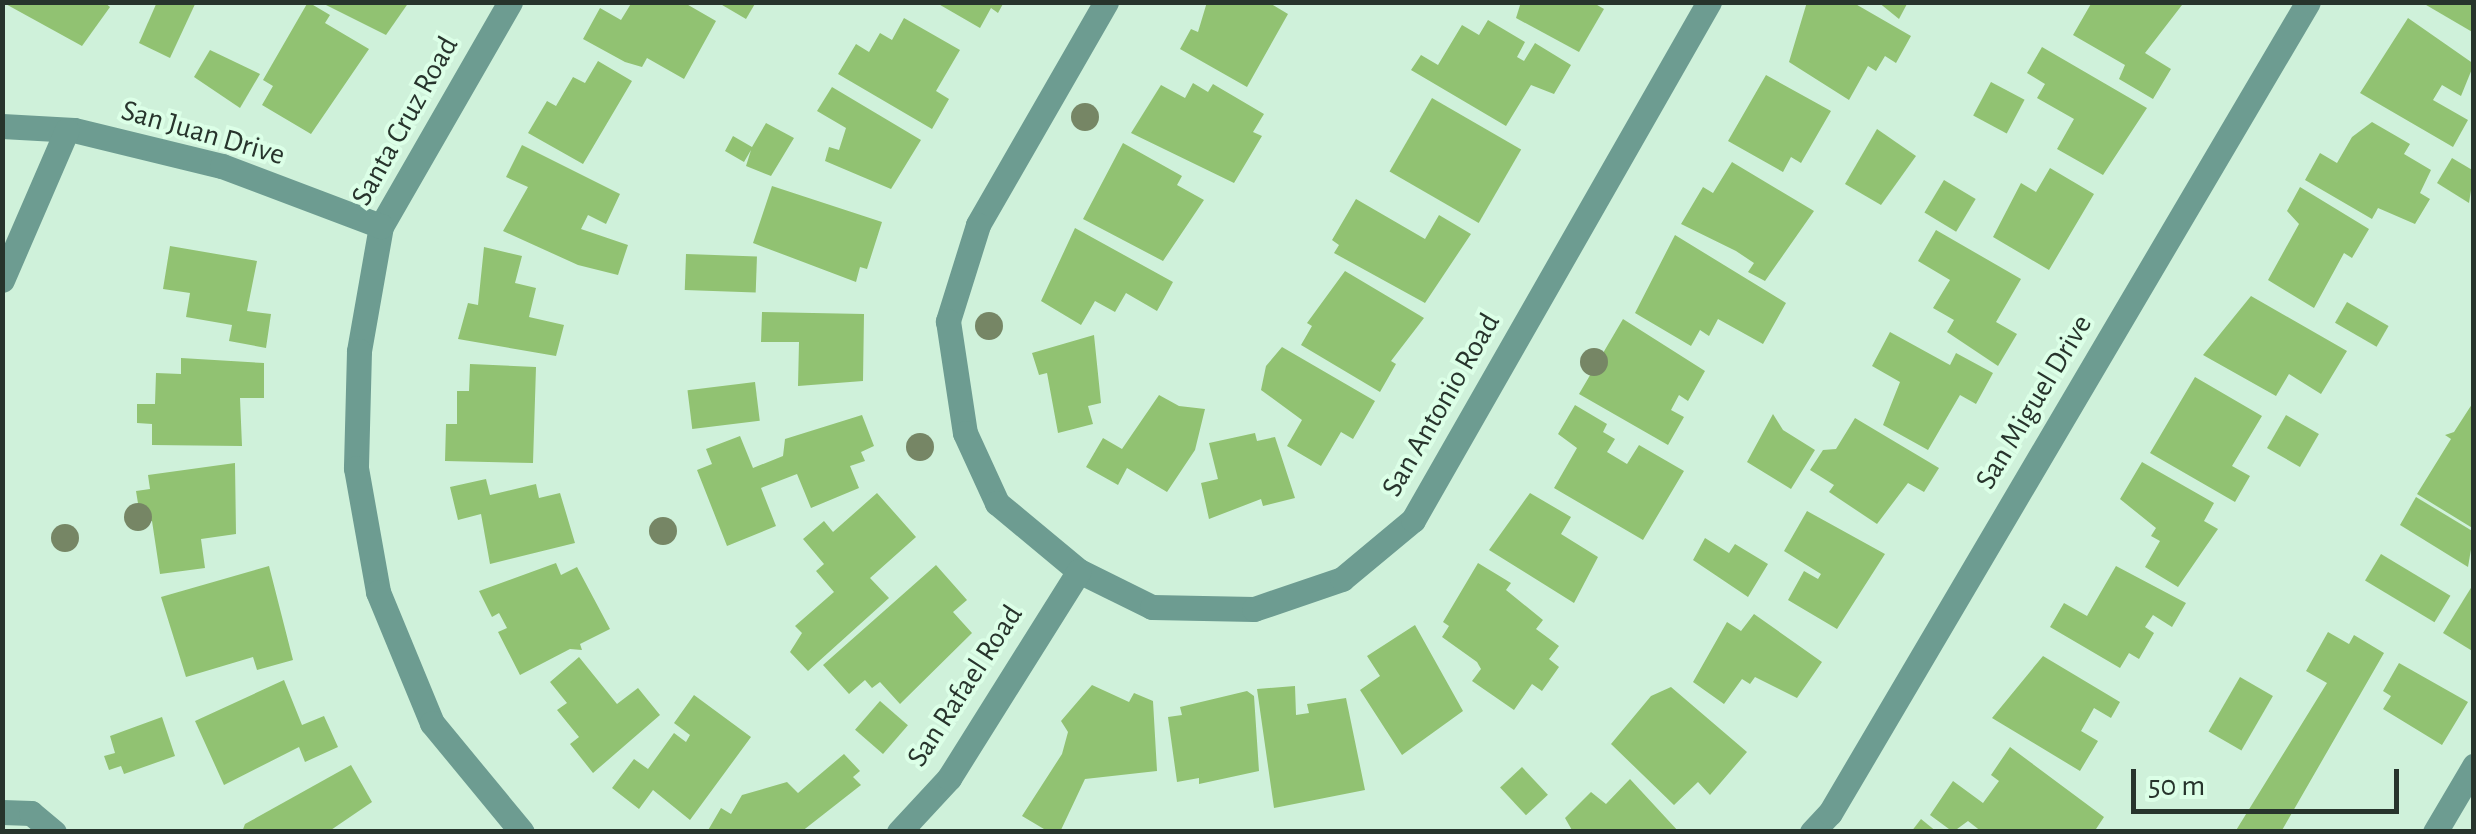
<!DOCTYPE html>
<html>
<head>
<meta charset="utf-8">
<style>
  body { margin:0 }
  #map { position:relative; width:2476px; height:834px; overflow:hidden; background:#cff1da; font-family:"Alegreya Sans",sans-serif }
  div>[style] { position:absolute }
  .building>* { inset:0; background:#91c272; transform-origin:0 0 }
  .minor>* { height:25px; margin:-12.5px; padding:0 12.5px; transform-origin:12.5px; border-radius:12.5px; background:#6d9c91 }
  .trees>* { width:28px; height:28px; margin:-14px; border-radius:50%; background:#768665 }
  span { translate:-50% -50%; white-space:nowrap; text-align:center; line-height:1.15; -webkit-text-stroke:8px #dcffe7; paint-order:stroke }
  .street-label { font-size:30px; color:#27342c }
  .frame { position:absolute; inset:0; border:5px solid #27342c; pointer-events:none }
  .scale { position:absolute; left:2131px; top:769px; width:268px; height:45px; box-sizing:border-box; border:5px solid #27342c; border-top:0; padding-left:12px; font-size:30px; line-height:35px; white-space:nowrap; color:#27342c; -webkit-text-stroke:8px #dcffe7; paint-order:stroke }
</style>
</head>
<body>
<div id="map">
  <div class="building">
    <i style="clip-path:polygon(2px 2px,104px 2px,110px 7px,82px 46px)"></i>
    <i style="clip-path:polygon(157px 2px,196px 2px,170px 58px,139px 43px)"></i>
    <i style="clip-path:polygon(308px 2px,330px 15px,325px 23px,369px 49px,311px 134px,262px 105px,273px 86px,263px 80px)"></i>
    <i style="clip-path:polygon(320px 2px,409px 2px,386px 35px)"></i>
    <i style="clip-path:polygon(632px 2px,683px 2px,716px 21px,684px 79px,647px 58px,642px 67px,625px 62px,583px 39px,600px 8px,621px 20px)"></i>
    <i style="clip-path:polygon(717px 2px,756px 2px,746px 19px)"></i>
    <i style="clip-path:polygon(935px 2px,1004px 2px,998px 13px,991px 8px,980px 28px)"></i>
    <i style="clip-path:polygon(1207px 2px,1268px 2px,1288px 14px,1247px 87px,1180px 49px,1191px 29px,1198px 32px)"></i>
    <i style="clip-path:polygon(1521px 2px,1592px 2px,1604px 9px,1579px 52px,1516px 18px)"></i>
    <i style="clip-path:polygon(1807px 2px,1852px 2px,1911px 36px,1896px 63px,1885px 56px,1876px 71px,1868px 66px,1849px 100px,1789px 62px)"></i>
    <i style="clip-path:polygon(1878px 2px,1908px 2px,1899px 19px)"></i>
    <i style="clip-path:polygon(2092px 2px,2182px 5px,2145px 53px,2171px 69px,2153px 99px,2119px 79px,2125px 65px,2073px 35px)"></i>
    <i style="clip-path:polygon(2421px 2px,2474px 2px,2474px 33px)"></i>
    <i style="clip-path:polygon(904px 18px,960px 50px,936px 91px,949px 99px,932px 129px,838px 74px,856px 44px,869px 52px,880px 33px,892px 40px)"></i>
    <i style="clip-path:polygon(2408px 18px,2474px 64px,2461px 96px,2442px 85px,2433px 100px,2468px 120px,2453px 147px,2360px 93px)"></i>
    <i style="clip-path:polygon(1488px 20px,1525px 42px,1517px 57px,1524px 61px,1535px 43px,1571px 65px,1554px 94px,1531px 85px,1506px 126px,1411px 70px,1421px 55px,1438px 65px,1462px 25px,1479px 35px)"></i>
    <i style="clip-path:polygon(2042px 47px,2147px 108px,2103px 175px,2057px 149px,2074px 119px,2037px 98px,2045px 84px,2027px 73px)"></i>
    <i style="clip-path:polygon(210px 50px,260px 74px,240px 108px,194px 77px)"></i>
    <i style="clip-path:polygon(598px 61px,632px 81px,583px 164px,528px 133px,547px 101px,556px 106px,573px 77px,585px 83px)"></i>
    <i style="clip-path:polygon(1766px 75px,1831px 111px,1801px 163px,1791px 157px,1783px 172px,1728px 141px)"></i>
    <i style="left:1991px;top:82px;width:38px;height:38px;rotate:28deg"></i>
    <i style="clip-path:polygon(1193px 83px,1208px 92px,1213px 84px,1264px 114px,1253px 132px,1262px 136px,1234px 183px,1131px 133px,1161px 85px,1185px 98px)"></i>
    <i style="clip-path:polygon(832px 87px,921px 140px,891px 189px,825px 161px,829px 147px,839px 150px,846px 128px,817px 111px)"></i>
    <i style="left:1432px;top:98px;width:103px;height:85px;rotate:30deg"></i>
    <i style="clip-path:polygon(2372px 122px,2410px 144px,2404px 154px,2431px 170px,2420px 193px,2430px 199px,2415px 224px,2378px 208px,2372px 219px,2305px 180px,2320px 153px,2337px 163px,2352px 137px)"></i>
    <i style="clip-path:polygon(766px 123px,794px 138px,771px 176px,746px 166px,751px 150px,744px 162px,725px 151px,733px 136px,752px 147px)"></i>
    <i style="clip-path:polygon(1877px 129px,1916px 156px,1881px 205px,1845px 184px)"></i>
    <i style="clip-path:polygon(1123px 143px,1182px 176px,1177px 185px,1204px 200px,1163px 261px,1083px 219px)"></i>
    <i style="clip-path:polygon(522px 145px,620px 194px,606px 224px,588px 215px,581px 229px,628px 245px,618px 275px,578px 265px,503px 231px,528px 187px,506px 177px)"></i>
    <i style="clip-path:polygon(2452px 158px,2474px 171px,2469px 203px,2437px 183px)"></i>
    <i style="clip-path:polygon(1732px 162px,1814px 211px,1765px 281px,1748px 272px,1754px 263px,1736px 251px,1681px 224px,1703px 187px,1713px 193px)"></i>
    <i style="clip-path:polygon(2050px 168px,2094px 194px,2049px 270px,1993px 237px,2021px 183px,2036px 192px)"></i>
    <i style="left:1944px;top:180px;width:37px;height:38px;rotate:31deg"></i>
    <i style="clip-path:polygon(772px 186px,882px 222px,867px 269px,860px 267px,856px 282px,753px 243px)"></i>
    <i style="clip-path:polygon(2300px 187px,2369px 229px,2352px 258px,2344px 253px,2314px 308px,2268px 280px,2299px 224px,2287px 211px)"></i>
    <i style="clip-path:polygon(1356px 199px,1425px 239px,1439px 215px,1471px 234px,1425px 303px,1334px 253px,1339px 245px,1332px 240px)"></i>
    <i style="clip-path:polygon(1075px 228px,1173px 282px,1157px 311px,1126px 293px,1115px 312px,1095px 301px,1081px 325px,1041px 301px)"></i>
    <i style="clip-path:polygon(1936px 230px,2021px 279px,1996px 322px,2017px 334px,1998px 366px,1947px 332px,1954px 320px,1933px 308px,1950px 280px,1918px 261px)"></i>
    <i style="clip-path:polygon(1675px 235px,1786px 303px,1763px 344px,1718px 319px,1709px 336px,1700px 330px,1691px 346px,1635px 313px)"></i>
    <i style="clip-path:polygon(170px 246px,257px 261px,247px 311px,271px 314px,266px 348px,229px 341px,232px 325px,186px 317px,190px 293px,163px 289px)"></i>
    <i style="clip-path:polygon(484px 247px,522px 256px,515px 283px,536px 288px,529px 317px,564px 325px,556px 356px,458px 339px,468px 303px,478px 305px)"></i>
    <i style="left:686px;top:254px;width:71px;height:36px;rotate:2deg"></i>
    <i style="clip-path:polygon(1345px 271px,1424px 318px,1391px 361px,1396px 364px,1380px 392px,1301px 345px,1312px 326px,1307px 323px)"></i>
    <i style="clip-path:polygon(2251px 296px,2347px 351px,2321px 394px,2289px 374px,2276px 396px,2203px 355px)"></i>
    <i style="left:2347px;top:302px;width:48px;height:24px;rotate:30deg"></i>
    <i style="clip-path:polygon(762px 312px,864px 314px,863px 381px,798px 386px,799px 342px,761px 342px)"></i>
    <i style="clip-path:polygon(1623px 319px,1705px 371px,1688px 401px,1679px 395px,1671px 410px,1684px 417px,1668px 445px,1579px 394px)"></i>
    <i style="clip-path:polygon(1890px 332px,1950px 365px,1956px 353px,1993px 373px,1976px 404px,1960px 395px,1928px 450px,1883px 425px,1900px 382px,1872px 366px)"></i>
    <i style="clip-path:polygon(1094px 335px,1101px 403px,1088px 406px,1093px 424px,1058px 433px,1047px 373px,1039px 375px,1032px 353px)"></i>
    <i style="clip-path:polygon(1282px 347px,1375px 401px,1353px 439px,1341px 432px,1321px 466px,1287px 446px,1302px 420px,1261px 390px,1266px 366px)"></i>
    <i style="clip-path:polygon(181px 358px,264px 363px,264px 398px,240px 398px,242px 446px,152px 445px,152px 424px,137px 423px,137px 404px,155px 404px,156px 373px,181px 374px)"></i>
    <i style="clip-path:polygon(470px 364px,536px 367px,533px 463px,445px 461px,446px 424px,457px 424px,457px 391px,469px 391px)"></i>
    <i style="clip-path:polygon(2195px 377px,2262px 416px,2232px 466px,2250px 476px,2235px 502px,2150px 453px)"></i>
    <i style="left:755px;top:382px;width:39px;height:68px;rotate:83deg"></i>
    <i style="clip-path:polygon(1159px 395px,1179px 406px,1205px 409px,1195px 450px,1167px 492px,1127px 468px,1118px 485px,1086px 467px,1103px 438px,1122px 449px)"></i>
    <i style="clip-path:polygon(2474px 401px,2474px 529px,2417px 494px,2451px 439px,2445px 435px,2454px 432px)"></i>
    <i style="clip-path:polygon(1575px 405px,1607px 424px,1603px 432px,1615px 439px,1607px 452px,1627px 464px,1639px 445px,1684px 471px,1643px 540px,1554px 488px,1577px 448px,1558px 434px)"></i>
    <i style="clip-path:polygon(1773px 414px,1783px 430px,1815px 450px,1791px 489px,1747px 462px)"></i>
    <i style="clip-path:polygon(862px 415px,874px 446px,861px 452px,865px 461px,850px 466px,859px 488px,811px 508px,797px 474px,761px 488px,776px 526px,727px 546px,697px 470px,712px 464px,706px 449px,740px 436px,753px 468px,783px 456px,785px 439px)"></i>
    <i style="left:2286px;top:415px;width:38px;height:38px;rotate:30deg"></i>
    <i style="clip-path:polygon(1855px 418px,1939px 468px,1924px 492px,1908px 483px,1877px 524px,1829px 492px,1834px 485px,1810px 470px,1823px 450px,1836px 449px)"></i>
    <i style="clip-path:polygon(1255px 433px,1257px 441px,1275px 437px,1295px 498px,1263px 506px,1261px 499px,1209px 519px,1201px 483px,1218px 479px,1209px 443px)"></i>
    <i style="clip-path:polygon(2142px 462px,2214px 503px,2204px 521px,2218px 529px,2178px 587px,2145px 567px,2160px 541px,2151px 536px,2156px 528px,2120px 499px)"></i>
    <i style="clip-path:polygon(235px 463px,236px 534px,201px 539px,205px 568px,160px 574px,152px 521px,141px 522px,136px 491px,150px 489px,148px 475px)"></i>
    <i style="clip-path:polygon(486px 479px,490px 495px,536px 484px,539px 498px,560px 493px,575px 543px,490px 564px,481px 514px,458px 520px,450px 487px)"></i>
    <i style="clip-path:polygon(877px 493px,916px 537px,870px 578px,889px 598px,808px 671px,790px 652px,802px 633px,795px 626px,834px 592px,816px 571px,824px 564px,803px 539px,824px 521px,833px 532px)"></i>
    <i style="clip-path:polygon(1530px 493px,1571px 517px,1561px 534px,1598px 557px,1574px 603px,1489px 550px)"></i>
    <i style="clip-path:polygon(2416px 497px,2474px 532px,2468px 567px,2400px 525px)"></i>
    <i style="clip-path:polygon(1807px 511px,1885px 554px,1837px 629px,1788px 600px,1804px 571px,1818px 579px,1821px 574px,1784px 551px)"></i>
    <i style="clip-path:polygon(1705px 538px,1729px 553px,1735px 544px,1768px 564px,1748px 597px,1693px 560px)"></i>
    <i style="left:2381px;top:554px;width:81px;height:31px;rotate:31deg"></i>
    <i style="clip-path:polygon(556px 563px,561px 575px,577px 567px,610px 629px,580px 644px,582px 650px,570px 649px,520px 675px,498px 632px,507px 628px,499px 613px,492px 617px,479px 591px)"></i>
    <i style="clip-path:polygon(1478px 563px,1511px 583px,1506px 590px,1543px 620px,1536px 629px,1559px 646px,1549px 659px,1559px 667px,1542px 691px,1532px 684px,1514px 710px,1472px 681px,1481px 669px,1477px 662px,1442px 637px,1449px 626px,1443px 622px)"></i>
    <i style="clip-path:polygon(936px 565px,967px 600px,953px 612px,972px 633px,900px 704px,880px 682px,872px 688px,865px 680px,849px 694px,823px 665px)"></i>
    <i style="clip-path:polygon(269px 566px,293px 660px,257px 670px,253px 657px,186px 677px,161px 597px)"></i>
    <i style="clip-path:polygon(2116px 566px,2186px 603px,2172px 627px,2153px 615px,2145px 627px,2154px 633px,2139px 659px,2129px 653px,2120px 668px,2050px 627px,2064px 603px,2087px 616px)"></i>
    <i style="clip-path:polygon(2474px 583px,2474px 652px,2443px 633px)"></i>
    <i style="clip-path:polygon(1754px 614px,1822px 662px,1797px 698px,1755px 677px,1750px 684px,1742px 679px,1724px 704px,1693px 682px,1727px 622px,1741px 631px)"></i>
    <i style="clip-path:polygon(1415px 625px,1463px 711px,1402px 755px,1360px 690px,1380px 676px,1367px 656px)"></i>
    <i style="clip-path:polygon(2328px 632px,2349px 644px,2354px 635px,2384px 653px,2281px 832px,2235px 832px,2327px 683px,2306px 671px)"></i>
    <i style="clip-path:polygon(2043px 656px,2120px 702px,2111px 718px,2094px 708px,2081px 731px,2098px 741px,2080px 771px,1992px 718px)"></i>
    <i style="clip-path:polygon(579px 657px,617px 704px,638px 688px,660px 715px,593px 773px,570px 744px,579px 737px,557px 710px,567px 703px,550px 682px)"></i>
    <i style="clip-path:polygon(2399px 663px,2468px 702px,2442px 745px,2383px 709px,2391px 696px,2383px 691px)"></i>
    <i style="left:2240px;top:677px;width:38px;height:63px;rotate:30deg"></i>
    <i style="clip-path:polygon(284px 680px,302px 725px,324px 716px,338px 747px,305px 762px,299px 747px,224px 785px,195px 721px)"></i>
    <i style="clip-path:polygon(1092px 685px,1129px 702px,1134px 693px,1153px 701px,1157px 771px,1085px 779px,1060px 832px,1049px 832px,1022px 816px,1062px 754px,1068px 732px,1061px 721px)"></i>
    <i style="clip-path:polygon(1295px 686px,1296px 715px,1309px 713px,1307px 704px,1346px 698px,1365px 790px,1274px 808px,1257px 689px)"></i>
    <i style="clip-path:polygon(1671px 687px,1747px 752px,1710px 795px,1698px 782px,1674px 805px,1611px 744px,1651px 696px)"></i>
    <i style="clip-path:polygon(1247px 691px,1254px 696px,1259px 771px,1199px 784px,1199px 778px,1177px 782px,1168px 717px,1182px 715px,1180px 707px)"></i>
    <i style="clip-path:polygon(694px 695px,751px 737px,690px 820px,653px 790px,639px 809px,612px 788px,634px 759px,648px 769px,674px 733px,686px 742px,690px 735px,674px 723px)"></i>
    <i style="left:880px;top:701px;width:37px;height:38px;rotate:41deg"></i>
    <i style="clip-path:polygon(162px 717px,175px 756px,124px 774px,121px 766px,109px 770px,104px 756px,115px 753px,110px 736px)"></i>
    <i style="clip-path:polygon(2010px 747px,2104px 817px,2094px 832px,1982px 832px,1968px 821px,1953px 832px,1930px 815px,1953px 781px,1983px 803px,1999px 781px,1991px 775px)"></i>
    <i style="clip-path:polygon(844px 754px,860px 771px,853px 777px,861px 785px,801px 832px,707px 832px,721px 808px,731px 814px,742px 795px,787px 782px,798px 793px)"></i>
    <i style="clip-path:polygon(351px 765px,372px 802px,328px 832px,242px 832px,245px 824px)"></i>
    <i style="left:1522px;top:767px;width:38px;height:30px;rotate:47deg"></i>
    <i style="clip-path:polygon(1630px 779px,1679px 832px,1573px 832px,1565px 818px,1591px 792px,1606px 804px)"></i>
    <i style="clip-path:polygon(1921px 819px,1937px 832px,1911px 832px)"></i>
  </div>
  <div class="minor">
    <i style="left:510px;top:2px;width:258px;rotate:119.9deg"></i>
    <i style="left:381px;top:226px;width:127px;rotate:100deg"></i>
    <i style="left:359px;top:351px;width:117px;rotate:91.5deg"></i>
    <i style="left:356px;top:468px;width:126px;rotate:79.9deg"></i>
    <i style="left:378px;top:592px;width:142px;rotate:67.6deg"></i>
    <i style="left:432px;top:723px;width:141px;rotate:50.5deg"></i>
    <i style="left:1106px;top:2px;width:257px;rotate:119.9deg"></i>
    <i style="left:978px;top:225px;width:101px;rotate:107.4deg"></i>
    <i style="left:948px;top:321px;width:113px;rotate:81.4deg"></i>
    <i style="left:965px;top:433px;width:77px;rotate:65.4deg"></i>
    <i style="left:997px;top:503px;width:107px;rotate:39.7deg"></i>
    <i style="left:1079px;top:571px;width:81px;rotate:26.3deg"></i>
    <i style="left:1152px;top:607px;width:102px;rotate:1.1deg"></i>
    <i style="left:1254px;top:609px;width:93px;rotate:-18.8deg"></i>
    <i style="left:1342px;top:579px;width:92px;rotate:-39.7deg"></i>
    <i style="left:1413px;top:520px;width:597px;rotate:-60.26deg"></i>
    <i style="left:2px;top:126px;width:72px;rotate:3.2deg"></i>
    <i style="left:74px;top:130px;width:152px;rotate:13.7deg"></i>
    <i style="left:222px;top:166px;width:170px;rotate:20.7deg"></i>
    <i style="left:2px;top:280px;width:163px;rotate:-66.6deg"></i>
    <i style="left:2px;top:812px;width:29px;rotate:2deg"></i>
    <i style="left:31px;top:813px;width:30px;rotate:40deg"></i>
    <i style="left:899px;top:832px;width:74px;rotate:-47.2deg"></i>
    <i style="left:949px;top:778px;width:244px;rotate:-57.9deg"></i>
    <i style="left:1812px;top:832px;width:26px;rotate:-47deg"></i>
    <i style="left:1830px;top:813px;width:941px;rotate:-59.49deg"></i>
    <i style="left:2435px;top:832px;width:77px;rotate:-59.4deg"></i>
  </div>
  <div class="trees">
    <i style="left:1085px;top:117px"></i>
    <i style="left:989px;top:326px"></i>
    <i style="left:1594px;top:362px"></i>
    <i style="left:920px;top:447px"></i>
    <i style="left:138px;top:517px"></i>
    <i style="left:663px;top:531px"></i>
    <i style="left:65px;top:538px"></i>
  </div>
  <div class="street-label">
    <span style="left:405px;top:121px;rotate:-61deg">Santa Cruz Road</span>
    <span style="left:203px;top:133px;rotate:16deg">San Juan Drive</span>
    <span style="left:2034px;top:402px;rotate:-59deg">San Miguel Drive</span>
    <span style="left:1441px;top:405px;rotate:-60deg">San Antonio Road</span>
    <span style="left:965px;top:686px;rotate:-57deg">San Rafael Road</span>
  </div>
  <div class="frame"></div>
  <div class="scale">50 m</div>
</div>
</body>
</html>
